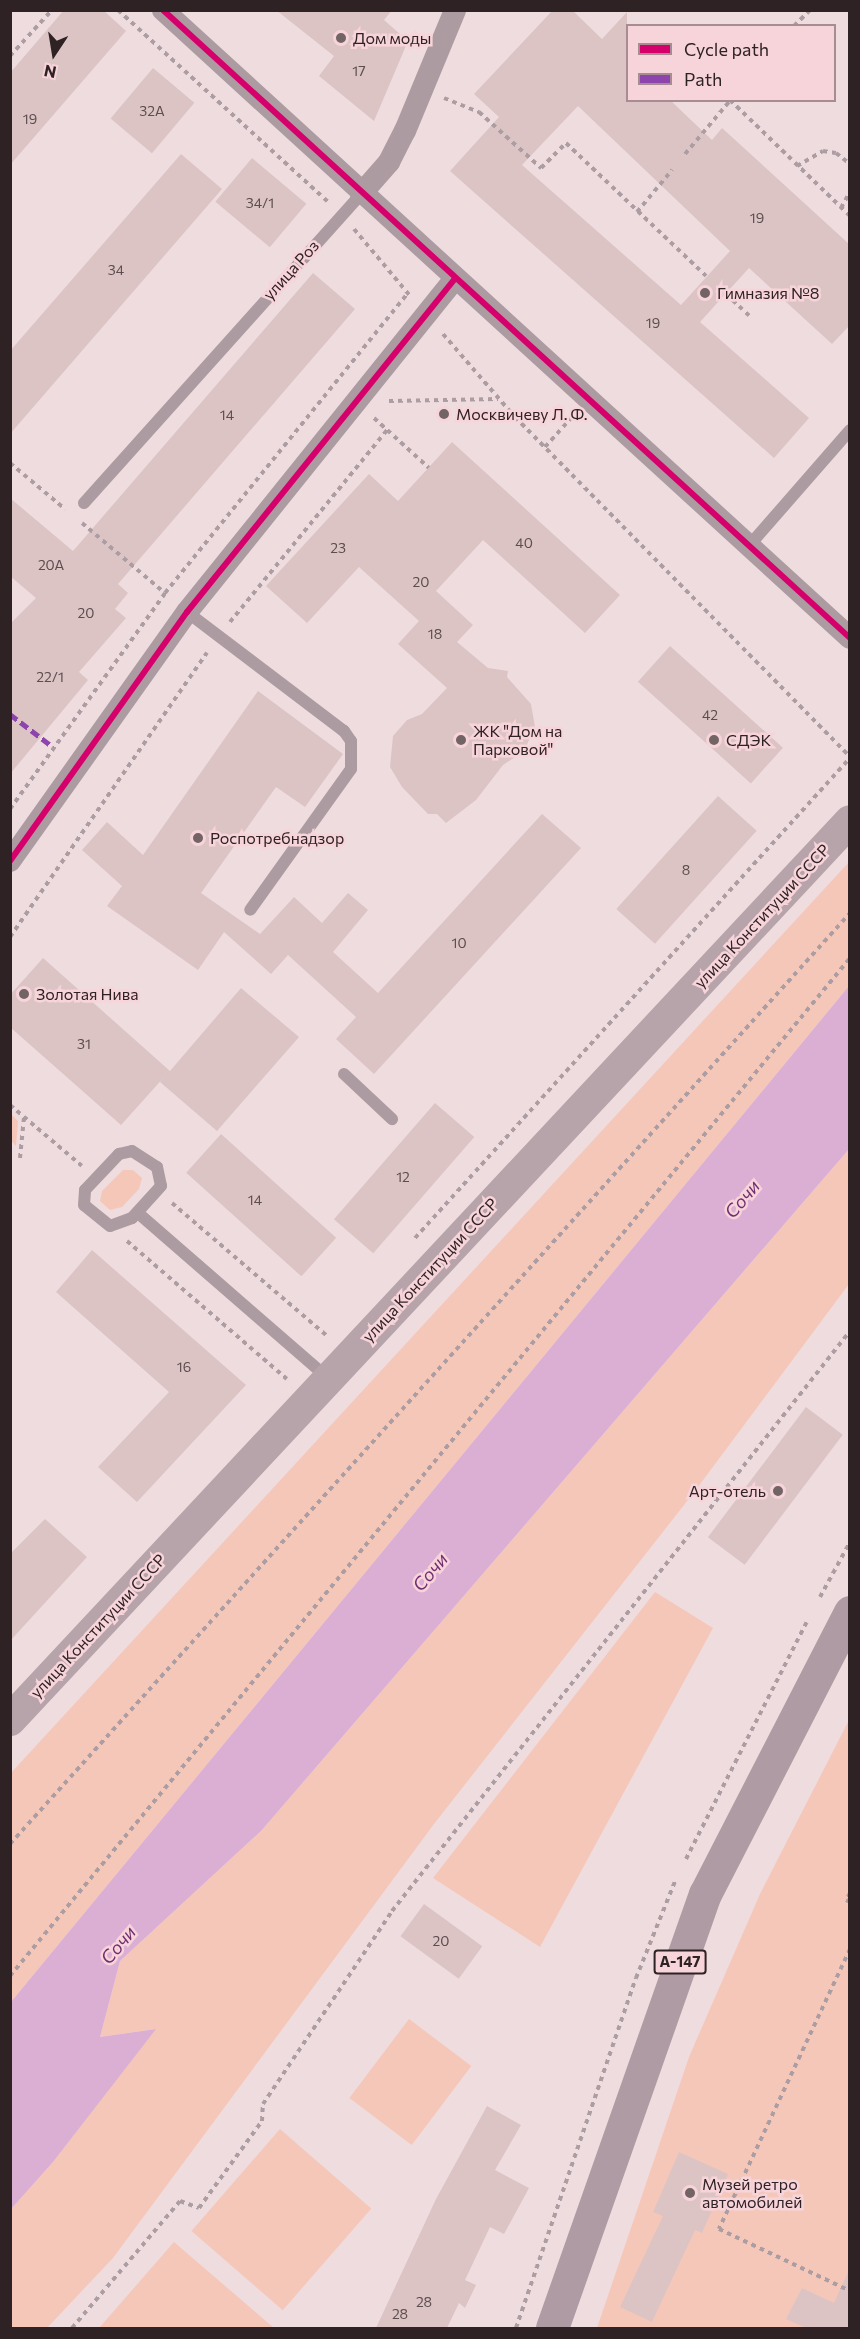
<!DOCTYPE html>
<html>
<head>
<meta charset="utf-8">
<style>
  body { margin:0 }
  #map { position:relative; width:860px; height:2339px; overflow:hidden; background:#efdcdf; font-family:Commissioner,sans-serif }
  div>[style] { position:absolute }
  .green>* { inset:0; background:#f5c7b9; transform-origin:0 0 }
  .water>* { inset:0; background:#dbaed4 }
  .building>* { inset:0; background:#dcc4c4; transform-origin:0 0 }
  .path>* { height:4px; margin-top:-2px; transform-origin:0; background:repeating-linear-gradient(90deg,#ac9da3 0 4.5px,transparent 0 9px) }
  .service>* { height:12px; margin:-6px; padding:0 6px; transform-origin:6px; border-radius:6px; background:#ad9ba2 }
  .minor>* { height:22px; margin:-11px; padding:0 11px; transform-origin:11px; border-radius:11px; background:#ad9ba2 }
  .secondary>* { height:32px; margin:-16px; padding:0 16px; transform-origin:16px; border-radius:16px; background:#b7a3aa }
  .primary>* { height:33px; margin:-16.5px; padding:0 16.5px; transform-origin:16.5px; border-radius:16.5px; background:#af9ba3 }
  .quiet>* { height:4.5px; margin-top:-2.25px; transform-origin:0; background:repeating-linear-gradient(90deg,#8e44ad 0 9px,transparent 0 13.5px) }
  .cycleway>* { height:6px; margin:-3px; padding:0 3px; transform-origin:3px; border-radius:3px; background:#d6006c }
  .dots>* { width:16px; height:16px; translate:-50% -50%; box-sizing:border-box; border:3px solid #f7d4da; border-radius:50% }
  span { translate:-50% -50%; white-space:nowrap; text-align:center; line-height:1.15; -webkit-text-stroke:5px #f7d4da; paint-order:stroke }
  .number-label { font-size:14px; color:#5d4d4e }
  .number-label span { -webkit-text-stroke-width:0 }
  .shield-label span { padding:2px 4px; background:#f7d4da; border:2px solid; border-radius:4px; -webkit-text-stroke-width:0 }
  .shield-label { font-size:15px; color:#2f2224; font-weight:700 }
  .poi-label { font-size:16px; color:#2f2224 }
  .left { translate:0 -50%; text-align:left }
  .right { translate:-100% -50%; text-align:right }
  .street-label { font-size:16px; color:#2f2224 }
  .water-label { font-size:18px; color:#722e71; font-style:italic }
  .frame { position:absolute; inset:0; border:12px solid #2f2224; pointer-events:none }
  .legend { position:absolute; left:626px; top:24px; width:210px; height:78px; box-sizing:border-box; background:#f7d4da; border:2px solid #a78d91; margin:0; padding:8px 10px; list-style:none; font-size:18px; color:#2f2224 }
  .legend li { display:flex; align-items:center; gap:12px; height:30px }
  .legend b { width:30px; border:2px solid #a78d91 }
  .north { position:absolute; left:24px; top:24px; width:60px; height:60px; -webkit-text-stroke:4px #f7d4da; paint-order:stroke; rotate:192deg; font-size:16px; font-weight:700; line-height:24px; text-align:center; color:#2f2224 }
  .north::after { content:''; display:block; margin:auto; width:21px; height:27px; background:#2f2224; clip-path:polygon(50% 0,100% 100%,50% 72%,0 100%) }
</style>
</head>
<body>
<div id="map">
  <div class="green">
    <i style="clip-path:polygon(849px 862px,849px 986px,11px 2002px,10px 1774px)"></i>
    <i style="clip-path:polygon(11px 1114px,18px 1121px,16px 1146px,11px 1141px)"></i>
    <i style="clip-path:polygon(849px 1149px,849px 1284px,695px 1491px,434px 1824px,113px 2258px,47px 2328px,11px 2328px,11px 2209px,53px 2162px,155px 2029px,100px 2037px,120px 1961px,261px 1831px)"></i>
    <i style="clip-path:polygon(123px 1170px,133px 1170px,142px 1178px,139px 1189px,122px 1207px,110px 1210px,100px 1201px,102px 1191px)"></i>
    <i style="clip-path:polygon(655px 1592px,713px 1628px,540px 1947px,433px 1878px)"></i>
    <i style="clip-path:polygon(849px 1720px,849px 2328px,597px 2328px,689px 2057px,760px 1894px)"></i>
    <i style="left:409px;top:2019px;width:78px;height:99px;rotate:37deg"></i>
    <i style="left:280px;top:2129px;width:121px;height:135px;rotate:41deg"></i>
    <i style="clip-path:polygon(174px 2242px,274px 2328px,99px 2328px)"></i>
  </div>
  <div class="water">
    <i style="clip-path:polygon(849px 986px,849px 1149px,261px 1831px,120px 1961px,100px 2037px,156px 2029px,53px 2162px,11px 2209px,11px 2002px)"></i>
  </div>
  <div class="building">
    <i style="clip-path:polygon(64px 10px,103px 10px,126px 31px,10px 165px,10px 73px)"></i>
    <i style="clip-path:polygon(276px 10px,392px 10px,384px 20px,408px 41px,374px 121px,319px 76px,334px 56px)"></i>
    <i style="clip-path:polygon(evenodd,553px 10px,572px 10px,602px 39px,627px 12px,627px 100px,670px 100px,712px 140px,722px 128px,849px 244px,849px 326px,832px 344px,749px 268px,700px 322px,809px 418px,774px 458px,450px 171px,499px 117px,474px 94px,553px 10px,578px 106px,730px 251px,681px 305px,522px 165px,578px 106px)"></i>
    <i style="left:153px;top:68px;width:54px;height:66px;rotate:40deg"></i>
    <i style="clip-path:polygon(181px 154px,222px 189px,10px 434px,10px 351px)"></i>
    <i style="left:252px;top:158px;width:71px;height:57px;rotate:40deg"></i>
    <i style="clip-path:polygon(313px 273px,355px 309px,118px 584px,128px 593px,115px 609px,126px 618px,79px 672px,88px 680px,10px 774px,10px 624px,36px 598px,10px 576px,10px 498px,73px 551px)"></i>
    <i style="clip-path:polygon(452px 442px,620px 595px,585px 633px,483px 540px,436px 591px,473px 625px,457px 642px,488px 668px,508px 671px,507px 677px,531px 704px,535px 727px,524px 751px,503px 765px,476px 800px,446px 823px,437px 814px,428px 814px,402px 787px,390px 767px,393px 736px,407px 720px,422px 714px,447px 688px,398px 644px,419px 621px,359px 567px,307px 623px,266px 586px,369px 474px,398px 501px)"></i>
    <i style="left:670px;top:646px;width:152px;height:48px;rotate:42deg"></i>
    <i style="clip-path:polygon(258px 691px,343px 754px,305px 807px,276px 787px,201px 893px,260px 934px,294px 897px,322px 923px,348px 893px,368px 910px,333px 952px,378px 993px,542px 814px,581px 848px,374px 1074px,336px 1039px,356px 1017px,288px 955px,271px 974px,224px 932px,198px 970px,107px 906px,122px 886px,82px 850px,107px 822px,143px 855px)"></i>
    <i style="left:718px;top:796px;width:52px;height:152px;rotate:42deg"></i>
    <i style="clip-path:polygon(43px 958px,170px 1071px,241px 988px,299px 1037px,217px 1131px,160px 1082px,166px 1075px,121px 1125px,10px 1027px,10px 995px)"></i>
    <i style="left:435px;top:1103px;width:52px;height:154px;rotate:41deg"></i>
    <i style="left:221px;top:1134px;width:155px;height:52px;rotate:42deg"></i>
    <i style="clip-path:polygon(92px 1250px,246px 1385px,137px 1502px,98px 1467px,169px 1392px,56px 1292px)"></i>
    <i style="left:806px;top:1407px;width:46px;height:163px;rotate:37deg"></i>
    <i style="clip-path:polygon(45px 1519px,87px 1557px,10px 1641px,10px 1554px)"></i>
    <i style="left:424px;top:1904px;width:72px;height:40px;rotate:36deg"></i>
    <i style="clip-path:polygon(487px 2106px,521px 2125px,495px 2170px,529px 2188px,504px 2234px,490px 2227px,465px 2280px,476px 2285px,465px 2308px,459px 2303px,447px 2328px,376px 2328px,436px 2199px)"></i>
    <i style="clip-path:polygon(679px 2152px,728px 2174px,702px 2233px,695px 2230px,652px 2322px,620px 2307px,663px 2216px,653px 2212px)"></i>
    <i style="clip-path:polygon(849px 2270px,849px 2328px,806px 2328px,786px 2319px,802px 2288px,834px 2303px)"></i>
  </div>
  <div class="path">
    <i style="left:118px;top:10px;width:285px;rotate:42.4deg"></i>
    <i style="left:794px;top:26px;width:23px;rotate:-45deg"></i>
    <i style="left:10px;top:56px;width:62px;rotate:-47.6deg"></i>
    <i style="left:444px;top:98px;width:38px;rotate:22deg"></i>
    <i style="left:479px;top:112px;width:84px;rotate:42.1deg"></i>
    <i style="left:541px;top:168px;width:35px;rotate:-45deg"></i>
    <i style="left:566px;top:143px;width:193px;rotate:43.5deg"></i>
    <i style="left:730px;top:100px;width:167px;rotate:44deg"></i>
    <i style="left:685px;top:154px;width:68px;rotate:-49.8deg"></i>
    <i style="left:797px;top:166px;width:30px;rotate:-30deg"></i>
    <i style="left:823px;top:151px;width:13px;rotate:9deg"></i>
    <i style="left:836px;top:153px;width:18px;rotate:38deg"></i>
    <i style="left:841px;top:208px;width:18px;rotate:-61deg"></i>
    <i style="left:637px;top:212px;width:55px;rotate:-50.2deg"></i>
    <i style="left:354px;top:229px;width:89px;rotate:50deg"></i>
    <i style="left:726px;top:294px;width:35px;rotate:43deg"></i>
    <i style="left:443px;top:334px;width:110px;rotate:49.1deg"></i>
    <i style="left:515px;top:417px;width:477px;rotate:45.4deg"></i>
    <i style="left:389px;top:401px;width:109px;rotate:-1.1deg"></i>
    <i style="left:374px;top:418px;width:74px;rotate:42.3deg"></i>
    <i style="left:545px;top:447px;width:40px;rotate:-48deg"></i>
    <i style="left:10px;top:463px;width:72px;rotate:39.9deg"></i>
    <i style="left:82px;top:523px;width:110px;rotate:40.2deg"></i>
    <i style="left:230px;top:622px;width:248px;rotate:-50.7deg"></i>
    <i style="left:10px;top:809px;width:266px;rotate:-54.3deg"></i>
    <i style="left:165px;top:593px;width:386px;rotate:-51deg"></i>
    <i style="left:10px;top:937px;width:346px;rotate:-55.3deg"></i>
    <i style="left:10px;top:1105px;width:94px;rotate:40.3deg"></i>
    <i style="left:20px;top:1158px;width:41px;rotate:-84.4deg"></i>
    <i style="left:172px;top:1203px;width:204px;rotate:40.6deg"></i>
    <i style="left:415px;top:1238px;width:648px;rotate:-47.82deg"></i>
    <i style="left:127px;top:1241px;width:211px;rotate:40.8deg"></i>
    <i style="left:820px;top:1597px;width:63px;rotate:-61.4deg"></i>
    <i style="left:10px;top:1844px;width:1254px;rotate:-47.94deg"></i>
    <i style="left:686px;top:1859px;width:268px;rotate:-63deg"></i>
    <i style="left:850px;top:1893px;width:8px;rotate:120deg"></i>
    <i style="left:846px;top:1900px;width:4px;rotate:27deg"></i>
    <i style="left:850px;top:1949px;width:309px;rotate:115.1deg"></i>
    <i style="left:719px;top:2229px;width:145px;rotate:25.3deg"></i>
    <i style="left:10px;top:1976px;width:1320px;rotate:-50.47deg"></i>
    <i style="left:72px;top:2328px;width:167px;rotate:-49.6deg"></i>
    <i style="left:180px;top:2201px;width:20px;rotate:20deg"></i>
    <i style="left:199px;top:2208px;width:107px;rotate:-54.1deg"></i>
    <i style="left:262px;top:2121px;width:17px;rotate:-87deg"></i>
    <i style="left:263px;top:2104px;width:232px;rotate:-56.2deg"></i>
    <i style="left:392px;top:1911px;width:739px;rotate:-51.7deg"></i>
    <i style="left:516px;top:2328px;width:370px;rotate:-71.1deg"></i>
    <i style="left:636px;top:1978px;width:107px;rotate:-68deg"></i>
  </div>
  <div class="service">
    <i style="left:84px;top:503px;width:415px;rotate:-48.1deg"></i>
    <i style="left:748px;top:547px;width:155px;rotate:-48.9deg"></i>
    <i style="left:187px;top:612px;width:197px;rotate:37.2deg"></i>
    <i style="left:344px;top:731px;width:12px;rotate:55deg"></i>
    <i style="left:351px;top:741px;width:28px;rotate:90deg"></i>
    <i style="left:351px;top:769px;width:173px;rotate:125.6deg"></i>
    <i style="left:344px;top:1074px;width:66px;rotate:43.2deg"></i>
    <i style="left:132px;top:1151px;width:30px;rotate:33deg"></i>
    <i style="left:157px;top:1167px;width:19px;rotate:78deg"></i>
    <i style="left:161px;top:1186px;width:43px;rotate:132.2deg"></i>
    <i style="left:132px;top:1218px;width:23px;rotate:160deg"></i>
    <i style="left:110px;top:1226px;width:33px;rotate:-141deg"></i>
    <i style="left:84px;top:1205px;width:15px;rotate:-86deg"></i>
    <i style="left:85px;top:1190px;width:50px;rotate:-46.6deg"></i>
    <i style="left:119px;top:1154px;width:13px;rotate:-13deg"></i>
    <i style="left:138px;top:1213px;width:252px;rotate:41deg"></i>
  </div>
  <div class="minor">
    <i style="left:163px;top:10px;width:931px;rotate:42.43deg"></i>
    <i style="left:361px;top:194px;width:43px;rotate:-48.8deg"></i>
    <i style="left:389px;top:162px;width:35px;rotate:-63deg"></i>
    <i style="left:405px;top:131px;width:131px;rotate:-67.5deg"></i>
    <i style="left:10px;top:861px;width:305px;rotate:-54.6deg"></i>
    <i style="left:187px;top:612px;width:427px;rotate:-51.2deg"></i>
  </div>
  <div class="secondary">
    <i style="left:10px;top:1720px;width:1230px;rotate:-46.94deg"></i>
  </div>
  <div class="primary">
    <i style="left:552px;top:2328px;width:460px;rotate:-70.6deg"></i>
    <i style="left:705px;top:1894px;width:317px;rotate:-62.8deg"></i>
  </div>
  <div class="quiet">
    <i style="left:10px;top:714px;width:54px;rotate:37.5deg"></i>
  </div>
  <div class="cycleway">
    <i style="left:163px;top:10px;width:931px;rotate:42.43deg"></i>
    <i style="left:10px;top:861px;width:305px;rotate:-54.6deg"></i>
    <i style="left:187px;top:612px;width:427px;rotate:-51.2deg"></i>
  </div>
  <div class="dots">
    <i style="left:341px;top:38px;background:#726365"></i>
    <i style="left:705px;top:293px;background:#726365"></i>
    <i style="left:444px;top:414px;background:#726365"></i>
    <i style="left:461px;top:740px;background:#726365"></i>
    <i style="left:714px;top:740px;background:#726365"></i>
    <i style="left:198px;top:838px;background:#726365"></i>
    <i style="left:24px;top:994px;background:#726365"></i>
    <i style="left:778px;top:1491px;background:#726365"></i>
    <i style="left:690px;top:2193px;background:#726365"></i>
  </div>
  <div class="number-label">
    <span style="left:359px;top:71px">17</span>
    <span style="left:152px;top:111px">32А</span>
    <span style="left:30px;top:119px">19</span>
    <span style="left:260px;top:203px">34/1</span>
    <span style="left:757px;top:218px">19</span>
    <span style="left:116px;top:270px">34</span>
    <span style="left:653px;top:323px">19</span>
    <span style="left:227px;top:415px">14</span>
    <span style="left:524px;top:543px">40</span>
    <span style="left:338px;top:548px">23</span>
    <span style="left:51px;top:565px">20А</span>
    <span style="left:421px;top:582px">20</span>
    <span style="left:86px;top:613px">20</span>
    <span style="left:435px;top:634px">18</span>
    <span style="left:50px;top:677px">22/1</span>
    <span style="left:710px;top:715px">42</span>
    <span style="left:686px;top:870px">8</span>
    <span style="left:459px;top:943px">10</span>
    <span style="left:84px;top:1044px">31</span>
    <span style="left:403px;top:1177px">12</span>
    <span style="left:255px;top:1200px">14</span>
    <span style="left:184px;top:1367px">16</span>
    <span style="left:441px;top:1941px">20</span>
    <span style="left:424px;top:2302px">28</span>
    <span style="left:400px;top:2314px">28</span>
  </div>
  <div class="shield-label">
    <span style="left:680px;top:1962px">А-147</span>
  </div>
  <div class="poi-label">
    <span class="left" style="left:353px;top:38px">Дом моды</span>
    <span class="left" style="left:717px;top:293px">Гимназия №8</span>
    <span class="left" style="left:456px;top:414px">Москвичеву Л. Ф.</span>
    <span class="left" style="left:473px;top:740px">ЖК "Дом на<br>Парковой"</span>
    <span class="left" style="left:726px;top:740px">СДЭК</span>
    <span class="left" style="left:210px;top:838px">Роспотребнадзор</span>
    <span class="left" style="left:36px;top:994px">Золотая Нива</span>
    <span class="right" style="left:766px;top:1491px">Арт-отель</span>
    <span class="left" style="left:702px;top:2193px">Музей ретро<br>автомобилей</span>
  </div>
  <div class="street-label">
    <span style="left:291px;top:270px;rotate:-48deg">улица Роз</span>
    <span style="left:762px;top:916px;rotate:-47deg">улица Конституции СССР</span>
    <span style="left:430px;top:1270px;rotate:-47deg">улица Конституции СССР</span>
    <span style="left:98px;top:1626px;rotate:-47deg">улица Конституции СССР</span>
  </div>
  <div class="water-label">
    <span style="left:742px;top:1199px;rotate:-50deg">Сочи</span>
    <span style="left:430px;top:1572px;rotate:-50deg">Сочи</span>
    <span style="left:118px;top:1945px;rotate:-50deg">Сочи</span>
  </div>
  <div class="frame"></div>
  <ul class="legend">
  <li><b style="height:8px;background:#d6006c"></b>Cycle path</li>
  <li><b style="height:8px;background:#8e44ad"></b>Path</li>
  </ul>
  <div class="north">N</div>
</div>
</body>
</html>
